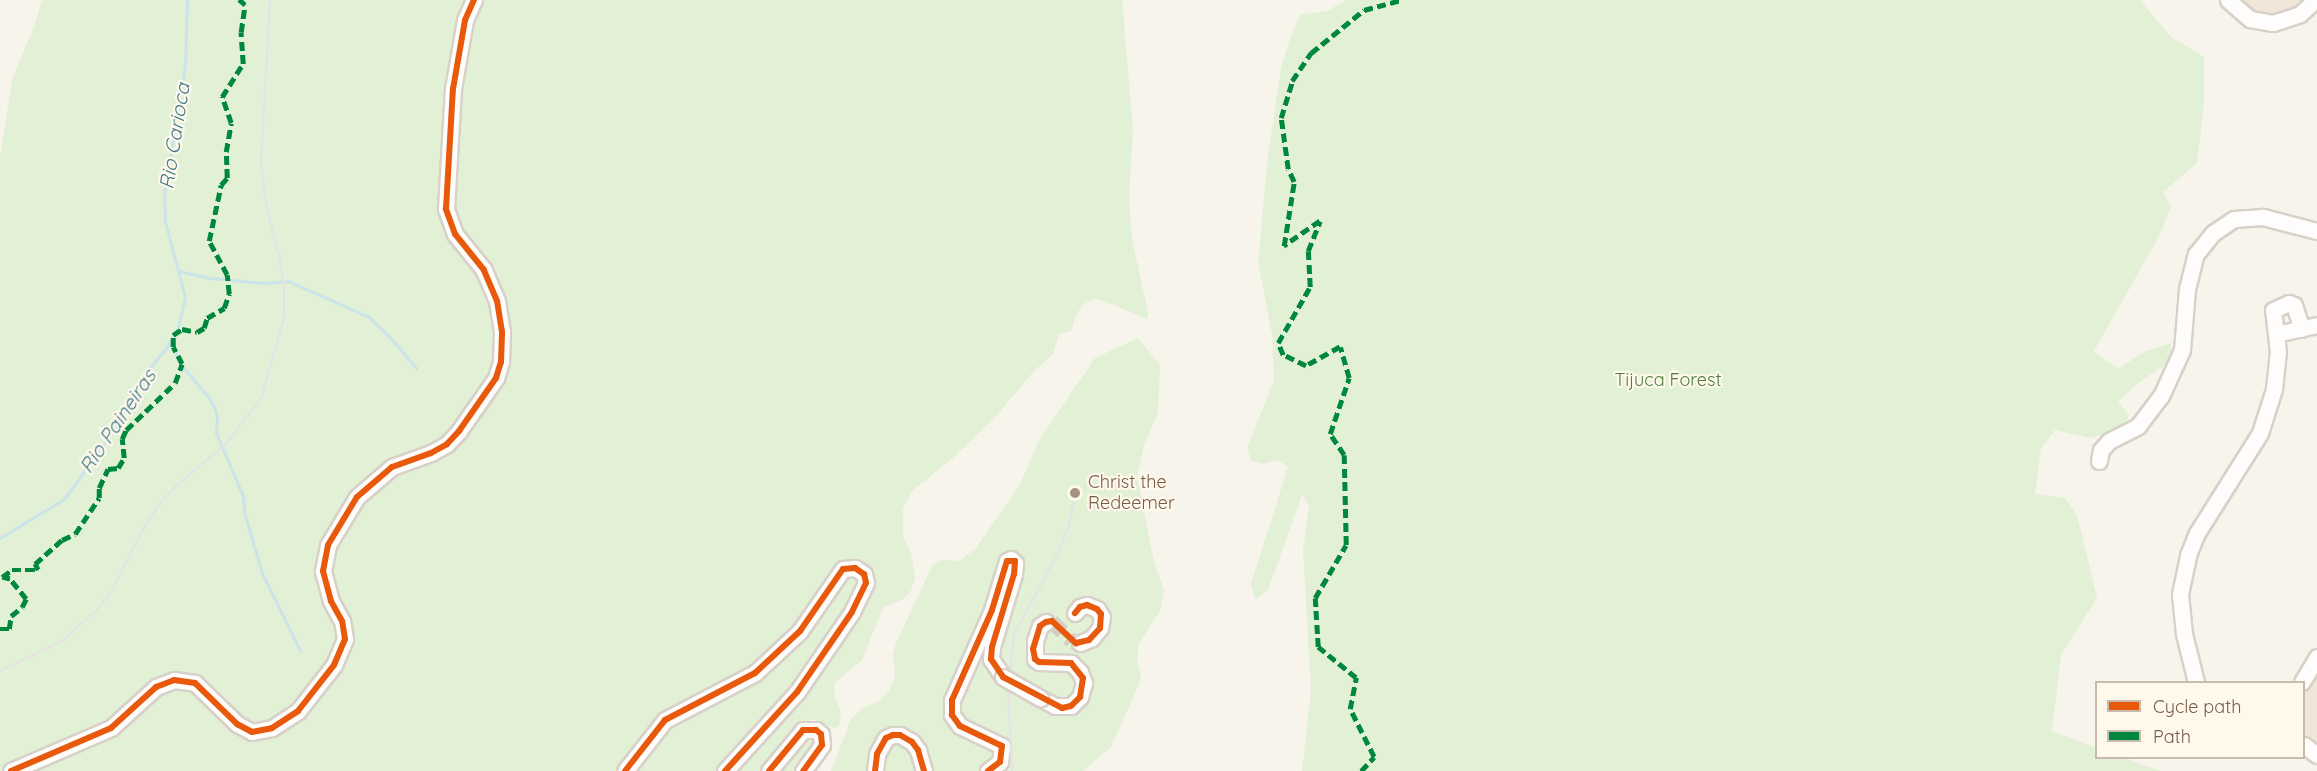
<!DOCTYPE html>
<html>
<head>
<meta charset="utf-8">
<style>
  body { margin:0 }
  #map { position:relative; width:2317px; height:771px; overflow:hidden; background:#f7f4eb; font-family:Quicksand,sans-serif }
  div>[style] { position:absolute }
  .residential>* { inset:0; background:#f1e7d8 }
  .green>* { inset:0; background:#e2f0d5 }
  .stream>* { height:3px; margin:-1.5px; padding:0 1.5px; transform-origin:1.5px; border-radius:1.5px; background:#cbe4e9 }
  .minor-tunnel>* { height:15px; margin-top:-7.5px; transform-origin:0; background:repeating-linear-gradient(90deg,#d7cec2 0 15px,transparent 0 23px) }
  .roads { filter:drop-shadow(2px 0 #d7d1c9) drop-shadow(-2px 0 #d7d1c9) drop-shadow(0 2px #d7d1c9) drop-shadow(0 -2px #d7d1c9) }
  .minor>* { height:15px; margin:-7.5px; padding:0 7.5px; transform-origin:7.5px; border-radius:7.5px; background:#fefdfc }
  .tram>* { height:1.5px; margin:-0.75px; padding:0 0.75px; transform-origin:0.75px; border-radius:0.75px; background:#e5e2e5 }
  .rail>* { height:5px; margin-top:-2.5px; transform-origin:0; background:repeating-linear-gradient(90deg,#fff9ec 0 9px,#e5e2e5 0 18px); box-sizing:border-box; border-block:2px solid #e5e2e5 }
  .bridges { filter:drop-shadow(2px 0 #d7d1c9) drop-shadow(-2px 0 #d7d1c9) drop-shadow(0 2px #d7d1c9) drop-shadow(0 -2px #d7d1c9) }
  .minor-bridge>* { height:15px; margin:-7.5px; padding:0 7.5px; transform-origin:7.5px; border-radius:7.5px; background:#fefdfc }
  .quiet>* { height:4.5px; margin-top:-2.25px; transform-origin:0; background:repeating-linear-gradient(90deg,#00873e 0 9px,transparent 0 13.5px) }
  .cycleway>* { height:6px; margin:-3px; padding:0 3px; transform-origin:3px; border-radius:3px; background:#e8590c }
  .dots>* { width:16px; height:16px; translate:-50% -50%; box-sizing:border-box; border:3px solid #fff9ec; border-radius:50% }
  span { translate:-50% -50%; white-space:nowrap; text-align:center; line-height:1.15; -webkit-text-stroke:4.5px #fff9ec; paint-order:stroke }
  .park-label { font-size:18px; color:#4d7e40 }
  .poi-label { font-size:18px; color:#785d49 }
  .left { translate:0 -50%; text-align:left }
  .water-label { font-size:20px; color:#417a8c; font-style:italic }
  .legend { position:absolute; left:2095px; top:681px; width:210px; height:78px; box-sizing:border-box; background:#fff9ec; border:2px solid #c9bbab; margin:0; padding:8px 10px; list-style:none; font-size:18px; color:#785d49 }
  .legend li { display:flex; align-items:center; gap:12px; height:30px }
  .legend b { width:30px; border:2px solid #c9bbab }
</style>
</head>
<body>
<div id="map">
  <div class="residential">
    <i style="clip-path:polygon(2233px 0,2309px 0,2288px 13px,2260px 18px)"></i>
    <i style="clip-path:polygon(2317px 665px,2317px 748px,2304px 740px,2304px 686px)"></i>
  </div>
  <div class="green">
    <i style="clip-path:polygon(42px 0,1122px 0,1133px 130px,1129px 198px,1132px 239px,1148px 312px,1147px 319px,1099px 299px,1093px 299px,1083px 305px,1076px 315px,1071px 331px,1059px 334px,1053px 354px,1034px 371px,998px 414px,953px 458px,912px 491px,903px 509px,903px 536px,911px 553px,913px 565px,915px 578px,911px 591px,903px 599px,883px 608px,862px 660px,835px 683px,834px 695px,841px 712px,839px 726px,834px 728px,812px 719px,800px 727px,814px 732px,815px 747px,795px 771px,0 771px,0 158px,12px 80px,35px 24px)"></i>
    <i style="clip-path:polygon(1347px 0,2140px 0,2171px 37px,2204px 57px,2204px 104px,2197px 163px,2163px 192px,2171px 207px,2158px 238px,2094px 351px,2118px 369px,2144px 352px,2171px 343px,2173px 359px,2137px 384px,2118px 402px,2129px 415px,2124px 429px,2090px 438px,2055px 430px,2041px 449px,2035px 494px,2065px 498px,2077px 515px,2097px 598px,2061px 655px,2052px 731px,2096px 748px,2096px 758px,2124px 758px,2161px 771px,1302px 771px,1311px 691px,1303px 550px,1309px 506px,1302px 495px,1268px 590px,1255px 600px,1251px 584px,1288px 467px,1278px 460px,1263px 464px,1251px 461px,1247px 448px,1274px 380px,1272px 335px,1258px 262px,1268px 155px,1281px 68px,1290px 39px,1300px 15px,1327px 11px)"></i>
    <i style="clip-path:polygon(1138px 338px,1160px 365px,1158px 413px,1145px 442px,1137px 476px,1154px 562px,1164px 590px,1161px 609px,1139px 644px,1137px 660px,1141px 676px,1137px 689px,1111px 747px,1083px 771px,831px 771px,851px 719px,863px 708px,880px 700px,889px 691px,895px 678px,893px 655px,896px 643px,932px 566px,942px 560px,959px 561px,975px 549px,1020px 485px,1039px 440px,1095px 358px)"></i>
  </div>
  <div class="stream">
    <i style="left:179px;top:271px;width:31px;rotate:13deg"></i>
    <i style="left:209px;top:278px;width:56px;rotate:5.1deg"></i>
    <i style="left:265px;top:283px;width:23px;rotate:-5deg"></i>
    <i style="left:288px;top:281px;width:89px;rotate:24deg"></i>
    <i style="left:369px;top:317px;width:28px;rotate:44deg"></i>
    <i style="left:389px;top:336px;width:42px;rotate:49.8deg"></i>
    <i style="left:170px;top:342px;width:27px;rotate:63deg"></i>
    <i style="left:182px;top:366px;width:42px;rotate:49.8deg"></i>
    <i style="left:209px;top:398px;width:10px;rotate:61deg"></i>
    <i style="left:214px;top:407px;width:10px;rotate:73deg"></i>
    <i style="left:217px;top:417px;width:16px;rotate:94deg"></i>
    <i style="left:216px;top:433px;width:69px;rotate:66.8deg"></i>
    <i style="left:243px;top:496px;width:16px;rotate:86deg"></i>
    <i style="left:244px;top:512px;width:64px;rotate:73.6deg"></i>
    <i style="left:262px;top:573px;width:87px;rotate:64deg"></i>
    <i style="left:0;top:538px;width:75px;rotate:-31.4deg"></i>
    <i style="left:64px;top:499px;width:67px;rotate:-54.2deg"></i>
    <i style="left:103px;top:445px;width:63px;rotate:-57.3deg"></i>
    <i style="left:137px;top:392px;width:22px;rotate:-66deg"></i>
    <i style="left:146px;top:372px;width:33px;rotate:-50deg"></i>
    <i style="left:167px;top:347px;width:23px;rotate:-61deg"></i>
    <i style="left:178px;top:327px;width:31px;rotate:-77deg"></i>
    <i style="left:185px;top:297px;width:78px;rotate:-104.9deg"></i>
    <i style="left:165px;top:222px;width:27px;rotate:-92deg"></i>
    <i style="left:164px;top:195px;width:132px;rotate:-80.8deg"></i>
    <i style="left:185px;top:65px;width:65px;rotate:-88.2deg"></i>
  </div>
  <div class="minor-tunnel">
    <i style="left:1046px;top:622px;width:6px;rotate:-9deg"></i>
    <i style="left:1052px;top:621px;width:28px;rotate:45deg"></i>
    <i style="left:1072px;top:641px;width:8px;rotate:14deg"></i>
  </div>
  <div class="roads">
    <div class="minor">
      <i style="left:2228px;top:0;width:29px;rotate:41deg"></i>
      <i style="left:2250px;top:19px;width:23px;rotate:10deg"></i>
      <i style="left:2273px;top:23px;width:28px;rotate:-18deg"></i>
      <i style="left:2300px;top:14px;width:21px;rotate:-43deg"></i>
      <i style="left:2276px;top:334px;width:24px;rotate:-97deg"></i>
      <i style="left:2273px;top:310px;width:17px;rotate:-24deg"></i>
      <i style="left:2289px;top:303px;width:5px;rotate:22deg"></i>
      <i style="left:2294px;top:305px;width:25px;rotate:72deg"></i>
      <i style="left:2099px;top:461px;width:11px;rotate:-80deg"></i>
      <i style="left:2101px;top:450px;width:12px;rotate:-48deg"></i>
      <i style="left:2109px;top:441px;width:33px;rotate:-27deg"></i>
      <i style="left:2138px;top:426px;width:38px;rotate:-53deg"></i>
      <i style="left:2161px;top:396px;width:51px;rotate:-65.5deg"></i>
      <i style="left:2182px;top:350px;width:61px;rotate:-85.3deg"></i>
      <i style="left:2187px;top:289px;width:36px;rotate:-76deg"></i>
      <i style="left:2196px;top:254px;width:27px;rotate:-51deg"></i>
      <i style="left:2213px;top:233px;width:25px;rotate:-34deg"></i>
      <i style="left:2234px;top:219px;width:29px;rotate:-4deg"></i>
      <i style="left:2263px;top:217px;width:56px;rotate:14.5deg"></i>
      <i style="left:1075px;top:613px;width:8px;rotate:-50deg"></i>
      <i style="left:1080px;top:607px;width:7px;rotate:-16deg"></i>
      <i style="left:1087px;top:605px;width:11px;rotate:22deg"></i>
      <i style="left:1097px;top:609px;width:9px;rotate:58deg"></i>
      <i style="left:1102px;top:617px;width:11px;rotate:100deg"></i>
      <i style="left:1100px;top:628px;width:13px;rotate:129deg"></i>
      <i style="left:1092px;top:638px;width:13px;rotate:157deg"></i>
      <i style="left:2196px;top:682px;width:49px;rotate:-104deg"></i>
      <i style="left:2184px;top:634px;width:40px;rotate:-95.7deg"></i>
      <i style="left:2180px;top:594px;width:40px;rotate:-78deg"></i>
      <i style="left:2188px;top:555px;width:24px;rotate:-68deg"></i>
      <i style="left:2197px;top:533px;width:118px;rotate:-57.8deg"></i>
      <i style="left:2260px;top:433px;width:46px;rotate:-72.3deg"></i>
      <i style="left:2274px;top:389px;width:36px;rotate:-84deg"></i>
      <i style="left:2278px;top:353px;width:19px;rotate:-96deg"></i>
      <i style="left:2276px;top:334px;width:42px;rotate:-12.4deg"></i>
      <i style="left:2302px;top:682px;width:29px;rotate:-59deg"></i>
      <i style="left:1040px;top:698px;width:17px;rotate:28deg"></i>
      <i style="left:1055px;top:706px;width:16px"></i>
      <i style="left:1071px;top:706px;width:13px;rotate:-45deg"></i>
      <i style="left:1080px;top:697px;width:15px;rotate:-74deg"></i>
      <i style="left:1084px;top:683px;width:12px;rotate:-110deg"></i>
      <i style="left:1080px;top:672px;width:13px;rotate:-135deg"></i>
      <i style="left:1071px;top:663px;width:32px;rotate:-178deg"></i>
      <i style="left:1039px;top:662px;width:5px;rotate:-143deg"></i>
      <i style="left:1035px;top:659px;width:18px;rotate:-90deg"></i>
      <i style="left:1035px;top:641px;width:16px;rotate:-72deg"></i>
      <i style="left:1040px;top:626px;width:7px;rotate:-34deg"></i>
      <i style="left:2304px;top:745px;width:16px;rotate:38deg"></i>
      <i style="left:11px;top:771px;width:109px;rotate:-23.3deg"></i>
      <i style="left:111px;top:728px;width:61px;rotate:-42.3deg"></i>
      <i style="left:156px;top:687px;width:19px;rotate:-21deg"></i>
      <i style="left:174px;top:680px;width:21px;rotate:8deg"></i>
      <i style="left:195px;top:683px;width:59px;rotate:44.3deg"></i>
      <i style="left:237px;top:724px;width:17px;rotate:28deg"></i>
      <i style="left:252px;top:732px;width:20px;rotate:-11deg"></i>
      <i style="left:272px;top:728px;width:31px;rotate:-33deg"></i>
      <i style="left:298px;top:711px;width:58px;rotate:-52deg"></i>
      <i style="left:334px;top:665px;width:28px;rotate:-67deg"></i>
      <i style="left:345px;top:639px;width:18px;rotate:-99deg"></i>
      <i style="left:342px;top:621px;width:23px;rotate:-119deg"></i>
      <i style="left:331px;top:601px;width:31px;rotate:-105deg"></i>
      <i style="left:323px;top:571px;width:26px;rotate:-79deg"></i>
      <i style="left:328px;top:545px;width:56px;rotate:-58.9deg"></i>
      <i style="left:357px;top:497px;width:46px;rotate:-40.6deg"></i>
      <i style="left:392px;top:467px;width:41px;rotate:-19.7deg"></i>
      <i style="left:431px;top:453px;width:18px;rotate:-29deg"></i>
      <i style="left:447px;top:444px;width:18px;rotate:-47deg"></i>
      <i style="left:459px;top:431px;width:65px;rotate:-55.1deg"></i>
      <i style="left:496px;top:378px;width:17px;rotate:-73deg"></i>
      <i style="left:501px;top:362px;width:30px;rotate:-88deg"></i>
      <i style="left:502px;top:332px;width:31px;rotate:-99deg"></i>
      <i style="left:497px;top:301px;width:34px;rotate:-113deg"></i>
      <i style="left:484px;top:270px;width:46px;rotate:-128.9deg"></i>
      <i style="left:455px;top:234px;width:27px;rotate:-110deg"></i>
      <i style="left:446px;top:209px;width:120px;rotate:-86.7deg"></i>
      <i style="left:453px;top:89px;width:70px;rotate:-80.1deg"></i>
      <i style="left:465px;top:20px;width:22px;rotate:-66deg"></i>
      <i style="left:625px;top:771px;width:65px;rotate:-51.9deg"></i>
      <i style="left:665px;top:720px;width:102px;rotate:-27.6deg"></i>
      <i style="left:755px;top:673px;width:62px;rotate:-43deg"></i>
      <i style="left:800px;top:631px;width:75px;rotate:-55.3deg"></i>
      <i style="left:843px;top:569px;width:12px;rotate:-5deg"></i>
      <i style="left:855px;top:568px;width:11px;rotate:34deg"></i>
      <i style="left:864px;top:574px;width:9px;rotate:77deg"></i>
      <i style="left:866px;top:583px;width:32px;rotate:116deg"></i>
      <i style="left:852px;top:612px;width:97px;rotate:124.5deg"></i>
      <i style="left:797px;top:692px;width:107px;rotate:132.3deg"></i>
      <i style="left:769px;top:771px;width:53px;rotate:-50.3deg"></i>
      <i style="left:803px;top:730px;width:13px"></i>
      <i style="left:816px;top:730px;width:6px;rotate:39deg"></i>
      <i style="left:821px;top:734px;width:11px;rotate:85deg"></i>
      <i style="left:822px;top:745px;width:32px;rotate:126deg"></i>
      <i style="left:875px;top:771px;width:17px;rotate:-83deg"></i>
      <i style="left:877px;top:754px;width:18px;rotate:-61deg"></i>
      <i style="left:886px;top:738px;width:8px;rotate:-23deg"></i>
      <i style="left:893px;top:735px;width:7px"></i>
      <i style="left:900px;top:735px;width:14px;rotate:30deg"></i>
      <i style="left:912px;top:742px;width:10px;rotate:53deg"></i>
      <i style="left:918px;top:750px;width:22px;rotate:74deg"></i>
      <i style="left:988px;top:771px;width:15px;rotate:-37deg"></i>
      <i style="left:1000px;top:762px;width:16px;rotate:-83deg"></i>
      <i style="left:1002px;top:746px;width:47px;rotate:-154.5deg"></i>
      <i style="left:960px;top:726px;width:14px;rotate:-126deg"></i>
      <i style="left:952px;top:715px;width:15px;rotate:-90deg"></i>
      <i style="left:952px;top:700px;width:98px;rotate:-66deg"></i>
      <i style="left:992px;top:610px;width:51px;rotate:-73deg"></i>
      <i style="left:1007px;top:561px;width:4px;rotate:-27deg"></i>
      <i style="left:1011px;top:559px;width:6px;rotate:45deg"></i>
      <i style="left:1015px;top:563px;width:11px;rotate:95deg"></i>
      <i style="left:1014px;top:574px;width:76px;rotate:106.8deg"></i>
      <i style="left:992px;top:647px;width:12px;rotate:95deg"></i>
      <i style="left:991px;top:659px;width:22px;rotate:56deg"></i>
    </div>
  </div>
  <div class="tram">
    <i style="left:0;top:671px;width:70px;rotate:-26.2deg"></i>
    <i style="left:63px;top:640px;width:45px;rotate:-41.4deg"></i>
    <i style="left:97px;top:610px;width:25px;rotate:-53deg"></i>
    <i style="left:112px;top:590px;width:66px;rotate:-63deg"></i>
    <i style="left:142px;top:531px;width:35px;rotate:-57deg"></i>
    <i style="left:161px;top:502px;width:23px;rotate:-47deg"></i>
    <i style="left:177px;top:485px;width:65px;rotate:-40deg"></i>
    <i style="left:227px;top:443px;width:56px;rotate:-52.3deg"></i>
    <i style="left:261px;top:399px;width:84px;rotate:-74.1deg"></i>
    <i style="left:284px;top:318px;width:34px;rotate:-90deg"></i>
    <i style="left:284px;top:284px;width:28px;rotate:-100deg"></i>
    <i style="left:279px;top:256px;width:48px;rotate:-104.6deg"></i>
    <i style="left:267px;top:210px;width:47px;rotate:-97.3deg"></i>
    <i style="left:261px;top:163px;width:163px;rotate:-86.8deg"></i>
    <i style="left:1012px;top:771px;width:80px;rotate:-92.9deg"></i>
    <i style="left:1008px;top:691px;width:57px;rotate:-84deg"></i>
    <i style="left:1014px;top:634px;width:91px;rotate:-61.2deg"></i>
    <i style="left:1058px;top:554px;width:31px;rotate:-69deg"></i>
    <i style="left:1069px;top:525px;width:33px;rotate:-79deg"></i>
  </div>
  <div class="rail">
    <i style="left:283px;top:278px;width:1px;rotate:90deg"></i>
  </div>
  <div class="bridges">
    <div class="minor-bridge">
      <i style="left:1003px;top:677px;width:43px;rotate:29.6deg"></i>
    </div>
  </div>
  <div class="quiet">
    <i style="left:0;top:629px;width:9px"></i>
    <i style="left:9px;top:629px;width:13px;rotate:-81deg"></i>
    <i style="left:11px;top:616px;width:14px;rotate:-39deg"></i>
    <i style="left:22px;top:607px;width:9px;rotate:-63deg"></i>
    <i style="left:26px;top:599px;width:26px;rotate:-129deg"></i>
    <i style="left:10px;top:579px;width:8px;rotate:-166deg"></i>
    <i style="left:2px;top:577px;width:12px;rotate:-35deg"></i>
    <i style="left:12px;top:570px;width:26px"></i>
    <i style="left:38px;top:570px;width:7px;rotate:-117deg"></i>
    <i style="left:35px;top:564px;width:36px;rotate:-42deg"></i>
    <i style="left:62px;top:540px;width:14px;rotate:-25deg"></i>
    <i style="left:75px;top:534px;width:43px;rotate:-56.3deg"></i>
    <i style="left:99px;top:498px;width:10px;rotate:-90deg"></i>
    <i style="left:99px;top:488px;width:21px;rotate:-65deg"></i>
    <i style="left:108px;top:469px;width:10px;rotate:-6deg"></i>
    <i style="left:118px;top:468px;width:12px;rotate:-59deg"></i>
    <i style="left:124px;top:458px;width:19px;rotate:-96deg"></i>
    <i style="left:122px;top:439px;width:10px;rotate:-66deg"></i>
    <i style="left:126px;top:430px;width:68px;rotate:-43.8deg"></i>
    <i style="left:175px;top:383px;width:20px;rotate:-70deg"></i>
    <i style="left:182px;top:364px;width:19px;rotate:-118deg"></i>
    <i style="left:173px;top:347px;width:12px;rotate:-90deg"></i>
    <i style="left:173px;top:335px;width:11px;rotate:-34deg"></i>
    <i style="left:182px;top:329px;width:15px;rotate:11deg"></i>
    <i style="left:197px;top:332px;width:8px;rotate:-30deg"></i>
    <i style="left:204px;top:328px;width:10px;rotate:-73deg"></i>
    <i style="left:207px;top:318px;width:20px;rotate:-30deg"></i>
    <i style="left:224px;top:308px;width:15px;rotate:-70deg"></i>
    <i style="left:229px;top:294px;width:19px;rotate:-96deg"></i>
    <i style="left:227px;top:275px;width:38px;rotate:-118deg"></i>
    <i style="left:209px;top:241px;width:57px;rotate:-77.9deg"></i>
    <i style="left:221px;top:185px;width:9px;rotate:-49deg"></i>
    <i style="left:227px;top:178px;width:26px;rotate:-92deg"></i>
    <i style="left:226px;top:152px;width:29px;rotate:-80deg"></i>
    <i style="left:231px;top:123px;width:28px;rotate:-109deg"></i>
    <i style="left:222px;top:97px;width:39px;rotate:-58deg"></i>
    <i style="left:243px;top:64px;width:32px;rotate:-94deg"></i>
    <i style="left:241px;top:32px;width:27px;rotate:-82deg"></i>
    <i style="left:245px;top:5px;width:8px;rotate:-140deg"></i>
    <i style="left:1361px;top:771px;width:19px;rotate:-47deg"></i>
    <i style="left:1374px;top:757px;width:54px;rotate:-116.6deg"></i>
    <i style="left:1350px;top:709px;width:32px;rotate:-79deg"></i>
    <i style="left:1356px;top:678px;width:49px;rotate:-140.8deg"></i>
    <i style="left:1318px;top:647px;width:49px;rotate:-93.5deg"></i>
    <i style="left:1315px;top:598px;width:61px;rotate:-59.7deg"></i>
    <i style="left:1346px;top:545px;width:90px;rotate:-91.3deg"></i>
    <i style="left:1344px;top:455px;width:25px;rotate:-124deg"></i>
    <i style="left:1330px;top:434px;width:59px;rotate:-71.3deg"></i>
    <i style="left:1349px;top:378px;width:32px;rotate:-106deg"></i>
    <i style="left:1340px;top:347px;width:39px;rotate:151deg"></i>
    <i style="left:1306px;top:366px;width:25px;rotate:-154deg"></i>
    <i style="left:1283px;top:355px;width:13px;rotate:-113deg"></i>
    <i style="left:1278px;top:343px;width:64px;rotate:-60.3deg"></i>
    <i style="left:1310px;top:287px;width:36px;rotate:-93deg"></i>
    <i style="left:1308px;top:251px;width:32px;rotate:-68deg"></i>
    <i style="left:1320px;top:221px;width:44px;rotate:145.2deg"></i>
    <i style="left:1284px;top:246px;width:65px;rotate:-81.1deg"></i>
    <i style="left:1294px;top:182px;width:14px;rotate:-115deg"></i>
    <i style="left:1288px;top:169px;width:51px;rotate:-97.8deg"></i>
    <i style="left:1281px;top:118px;width:39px;rotate:-73deg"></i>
    <i style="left:1292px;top:81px;width:34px;rotate:-56deg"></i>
    <i style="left:1311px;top:53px;width:68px;rotate:-39.1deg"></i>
    <i style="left:1364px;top:10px;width:38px;rotate:-15deg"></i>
  </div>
  <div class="cycleway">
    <i style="left:11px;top:771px;width:109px;rotate:-23.3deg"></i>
    <i style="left:111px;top:728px;width:61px;rotate:-42.3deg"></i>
    <i style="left:156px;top:687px;width:19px;rotate:-21deg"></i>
    <i style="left:174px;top:680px;width:21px;rotate:8deg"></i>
    <i style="left:195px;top:683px;width:59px;rotate:44.3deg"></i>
    <i style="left:237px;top:724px;width:17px;rotate:28deg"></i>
    <i style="left:252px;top:732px;width:20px;rotate:-11deg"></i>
    <i style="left:272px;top:728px;width:31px;rotate:-33deg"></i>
    <i style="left:298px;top:711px;width:58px;rotate:-52deg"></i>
    <i style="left:334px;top:665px;width:28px;rotate:-67deg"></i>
    <i style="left:345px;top:639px;width:18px;rotate:-99deg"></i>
    <i style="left:342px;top:621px;width:23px;rotate:-119deg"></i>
    <i style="left:331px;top:601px;width:31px;rotate:-105deg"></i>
    <i style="left:323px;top:571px;width:26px;rotate:-79deg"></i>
    <i style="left:328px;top:545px;width:56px;rotate:-58.9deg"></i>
    <i style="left:357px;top:497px;width:46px;rotate:-40.6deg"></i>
    <i style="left:392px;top:467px;width:41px;rotate:-19.7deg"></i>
    <i style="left:431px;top:453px;width:18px;rotate:-29deg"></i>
    <i style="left:447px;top:444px;width:18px;rotate:-47deg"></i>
    <i style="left:459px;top:431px;width:65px;rotate:-55.1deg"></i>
    <i style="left:496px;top:378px;width:17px;rotate:-73deg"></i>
    <i style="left:501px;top:362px;width:30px;rotate:-88deg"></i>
    <i style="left:502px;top:332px;width:31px;rotate:-99deg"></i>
    <i style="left:497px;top:301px;width:34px;rotate:-113deg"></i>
    <i style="left:484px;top:270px;width:46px;rotate:-128.9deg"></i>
    <i style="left:455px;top:234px;width:27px;rotate:-110deg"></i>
    <i style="left:446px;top:209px;width:120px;rotate:-86.7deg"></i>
    <i style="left:453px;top:89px;width:70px;rotate:-80.1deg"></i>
    <i style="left:465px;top:20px;width:22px;rotate:-66deg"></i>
    <i style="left:625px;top:771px;width:65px;rotate:-51.9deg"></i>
    <i style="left:665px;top:720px;width:102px;rotate:-27.6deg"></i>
    <i style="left:755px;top:673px;width:62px;rotate:-43deg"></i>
    <i style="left:800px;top:631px;width:75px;rotate:-55.3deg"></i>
    <i style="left:843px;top:569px;width:12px;rotate:-5deg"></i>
    <i style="left:855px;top:568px;width:11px;rotate:34deg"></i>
    <i style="left:864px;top:574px;width:9px;rotate:77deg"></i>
    <i style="left:866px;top:583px;width:32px;rotate:116deg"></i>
    <i style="left:852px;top:612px;width:97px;rotate:124.5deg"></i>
    <i style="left:797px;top:692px;width:107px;rotate:132.3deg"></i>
    <i style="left:769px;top:771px;width:53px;rotate:-50.3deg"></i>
    <i style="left:803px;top:730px;width:13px"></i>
    <i style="left:816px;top:730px;width:6px;rotate:39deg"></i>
    <i style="left:821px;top:734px;width:11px;rotate:85deg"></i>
    <i style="left:822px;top:745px;width:32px;rotate:126deg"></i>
    <i style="left:875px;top:771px;width:17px;rotate:-83deg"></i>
    <i style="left:877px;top:754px;width:18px;rotate:-61deg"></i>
    <i style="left:886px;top:738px;width:8px;rotate:-23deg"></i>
    <i style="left:893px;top:735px;width:7px"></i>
    <i style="left:900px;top:735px;width:14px;rotate:30deg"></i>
    <i style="left:912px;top:742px;width:10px;rotate:53deg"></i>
    <i style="left:918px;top:750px;width:22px;rotate:74deg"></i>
    <i style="left:988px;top:771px;width:15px;rotate:-37deg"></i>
    <i style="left:1000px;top:762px;width:16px;rotate:-83deg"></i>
    <i style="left:1002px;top:746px;width:47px;rotate:-154.5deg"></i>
    <i style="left:960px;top:726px;width:14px;rotate:-126deg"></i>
    <i style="left:952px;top:715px;width:15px;rotate:-90deg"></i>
    <i style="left:952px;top:700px;width:98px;rotate:-66deg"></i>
    <i style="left:992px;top:610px;width:51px;rotate:-73deg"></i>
    <i style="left:1007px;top:561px;width:8px"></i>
    <i style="left:1015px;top:561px;width:13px;rotate:94deg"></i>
    <i style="left:1014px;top:574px;width:76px;rotate:106.8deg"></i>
    <i style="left:992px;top:647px;width:12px;rotate:95deg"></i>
    <i style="left:991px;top:659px;width:22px;rotate:56deg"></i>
    <i style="left:1003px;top:677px;width:67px;rotate:27.7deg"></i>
    <i style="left:1062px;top:708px;width:9px;rotate:-13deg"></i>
    <i style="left:1071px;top:706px;width:13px;rotate:-45deg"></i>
    <i style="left:1080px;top:697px;width:19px;rotate:-81deg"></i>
    <i style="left:1083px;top:678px;width:19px;rotate:-129deg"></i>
    <i style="left:1071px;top:663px;width:32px;rotate:-178deg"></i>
    <i style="left:1039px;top:662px;width:5px;rotate:-143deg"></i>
    <i style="left:1035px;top:659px;width:10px;rotate:-101deg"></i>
    <i style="left:1033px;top:649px;width:24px;rotate:-73deg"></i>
    <i style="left:1040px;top:626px;width:7px;rotate:-34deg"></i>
    <i style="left:1046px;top:622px;width:6px;rotate:-9deg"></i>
    <i style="left:1052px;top:621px;width:33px;rotate:43deg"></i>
    <i style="left:1076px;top:643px;width:13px;rotate:-13deg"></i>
    <i style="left:1089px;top:640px;width:16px;rotate:-47deg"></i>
    <i style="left:1100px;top:628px;width:14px;rotate:-86deg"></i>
    <i style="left:1101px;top:614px;width:6px;rotate:-129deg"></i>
    <i style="left:1097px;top:609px;width:11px;rotate:-158deg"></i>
    <i style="left:1087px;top:605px;width:7px;rotate:164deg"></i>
    <i style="left:1080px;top:607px;width:8px;rotate:130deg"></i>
  </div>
  <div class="dots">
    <i style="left:1075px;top:493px;background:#a49282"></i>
  </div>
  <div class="park-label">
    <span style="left:1668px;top:380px">Tijuca Forest</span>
  </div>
  <div class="poi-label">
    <span class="left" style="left:1088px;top:493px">Christ the<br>Redeemer</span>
  </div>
  <div class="water-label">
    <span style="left:174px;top:136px;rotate:-81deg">Rio Carioca</span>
    <span style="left:117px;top:421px;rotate:-56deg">Rio Paineiras</span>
  </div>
  <ul class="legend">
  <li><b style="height:8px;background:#e8590c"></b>Cycle path</li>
  <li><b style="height:8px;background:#00873e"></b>Path</li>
  </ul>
</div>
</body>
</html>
